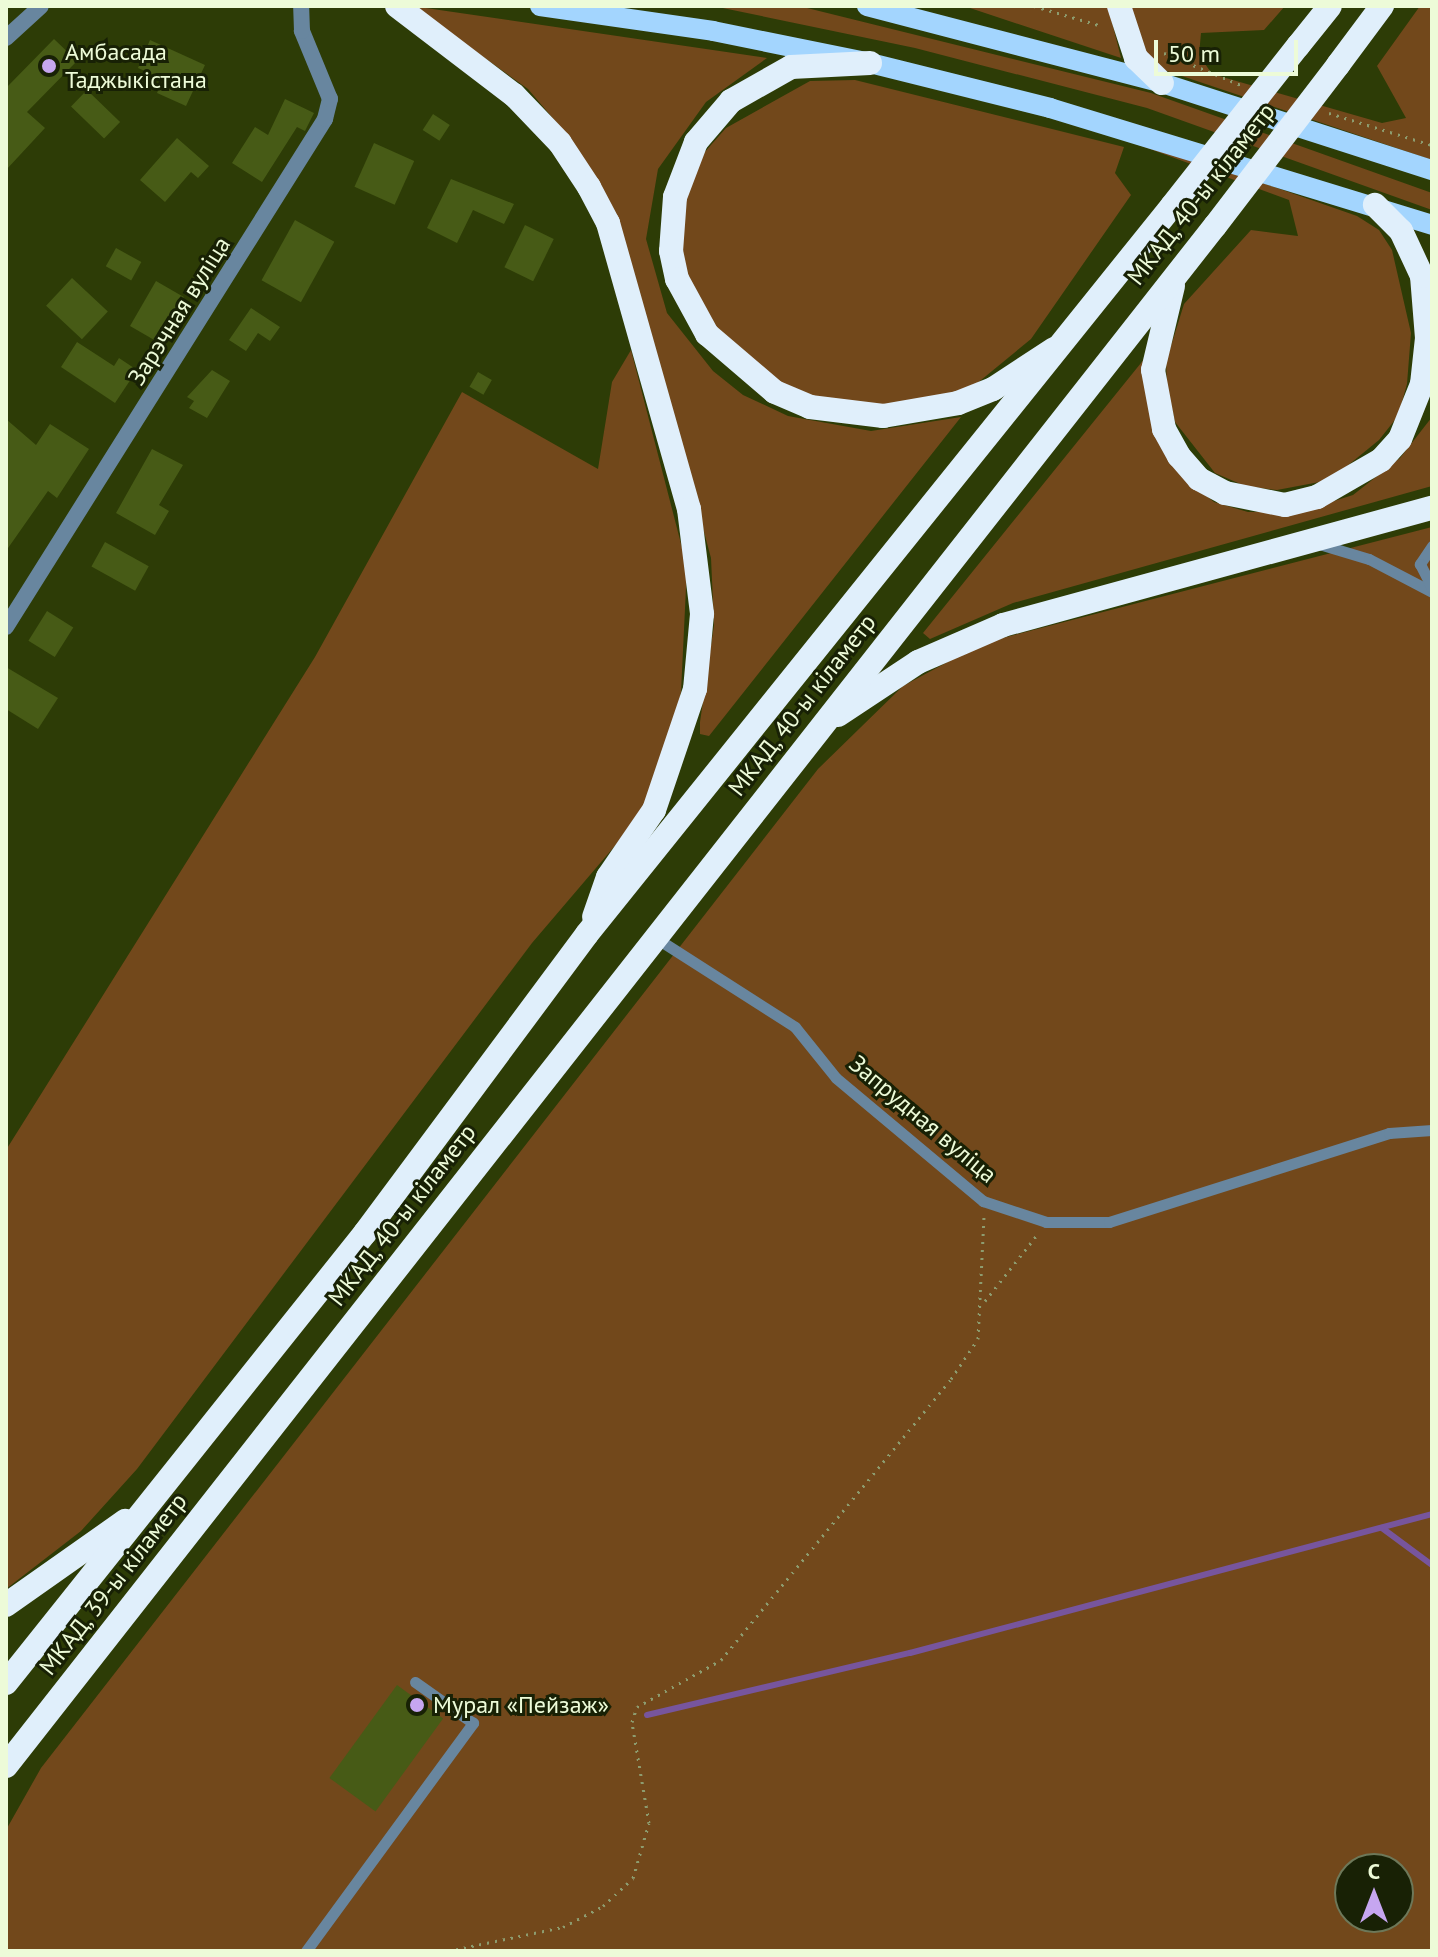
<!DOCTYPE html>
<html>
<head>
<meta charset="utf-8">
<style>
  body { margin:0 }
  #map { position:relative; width:1438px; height:1957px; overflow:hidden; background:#2d3c06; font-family:"PT Sans",sans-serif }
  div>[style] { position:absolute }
  .green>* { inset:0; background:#72481b }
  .stream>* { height:6px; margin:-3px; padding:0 3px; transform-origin:3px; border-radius:3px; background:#77559d }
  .building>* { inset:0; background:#475b16; transform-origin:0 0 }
  .path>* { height:3px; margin-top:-1.5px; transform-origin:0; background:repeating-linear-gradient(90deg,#8d9c6f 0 2px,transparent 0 8px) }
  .lane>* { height:11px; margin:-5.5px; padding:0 5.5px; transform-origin:5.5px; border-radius:5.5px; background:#68869f }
  .street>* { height:16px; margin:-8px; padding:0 8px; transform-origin:8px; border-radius:8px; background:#68869f }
  .primary>* { height:20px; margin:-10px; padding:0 10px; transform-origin:10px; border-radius:10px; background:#a3d5fe }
  .highway>* { height:24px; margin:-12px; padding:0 12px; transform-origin:12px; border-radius:12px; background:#e0effb }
  .highway-bridge>* { height:24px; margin:-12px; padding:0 12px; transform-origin:12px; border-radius:12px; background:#e0effb }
  .dots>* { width:22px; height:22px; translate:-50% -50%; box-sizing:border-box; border:4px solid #182105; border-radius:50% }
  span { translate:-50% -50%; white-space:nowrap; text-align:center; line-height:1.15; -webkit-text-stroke:6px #182105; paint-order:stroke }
  .poi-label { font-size:24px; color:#edfbd8 }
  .left { translate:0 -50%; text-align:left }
  .street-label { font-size:24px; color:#edfbd8 }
  .frame { position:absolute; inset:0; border:8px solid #edfbd8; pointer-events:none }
  .north { position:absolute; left:1334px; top:1853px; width:80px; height:80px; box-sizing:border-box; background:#182105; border:2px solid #6d7859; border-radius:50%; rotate:0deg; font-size:22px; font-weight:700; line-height:32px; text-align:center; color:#edfbd8 }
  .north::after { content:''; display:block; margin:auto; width:28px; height:36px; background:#c6a6f0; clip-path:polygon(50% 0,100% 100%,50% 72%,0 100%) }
  .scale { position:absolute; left:1154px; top:40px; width:144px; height:36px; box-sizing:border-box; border:4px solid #edfbd8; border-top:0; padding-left:10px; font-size:24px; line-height:28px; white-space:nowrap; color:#edfbd8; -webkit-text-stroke:6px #182105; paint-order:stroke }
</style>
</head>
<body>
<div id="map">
  <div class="green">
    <i style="clip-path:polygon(412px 6px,767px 58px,706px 102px,658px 169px,646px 239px,667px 313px,713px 371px,743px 395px,788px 416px,871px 431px,961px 417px,709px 736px,700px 734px,700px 722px,714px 625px,711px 558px,640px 294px,568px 136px,528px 89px)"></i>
    <i style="clip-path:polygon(713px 6px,799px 6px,1151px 93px,1432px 193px,1432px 210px,1147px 108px,915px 48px)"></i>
    <i style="clip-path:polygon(961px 6px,1108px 6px,1121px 58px,970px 8px)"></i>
    <i style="clip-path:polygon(1129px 6px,1285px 6px,1264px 30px,1201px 33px,1199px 55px,1212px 74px,1382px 123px,1406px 118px,1377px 66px,1420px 6px,1432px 6px,1432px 160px,1161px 69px,1144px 54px)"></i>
    <i style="clip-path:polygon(855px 80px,1124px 147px,1115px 173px,1131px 195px,1031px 339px,975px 385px,908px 407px,798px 399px,715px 341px,677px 248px,679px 215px,703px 154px,726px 128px,810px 81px)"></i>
    <i style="clip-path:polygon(1131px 137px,1357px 216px,1379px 230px,1392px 250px,1411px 333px,1407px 384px,1398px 416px,1379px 440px,1330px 480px,1277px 490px,1245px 486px,1215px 473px,1175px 422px,1167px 386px,1166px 362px,1184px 304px,1251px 230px,1298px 236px,1289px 200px,1128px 141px)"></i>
    <i style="clip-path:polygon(631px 350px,687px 567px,681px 692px,664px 770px,629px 839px,619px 841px,532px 943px,137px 1469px,81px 1531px,6px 1589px,6px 1150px,315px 657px,462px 392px,598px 469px,612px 382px)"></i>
    <i style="clip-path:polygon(1145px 358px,1151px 418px,1184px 478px,1214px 502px,1248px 512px,1299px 512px,1353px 495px,1400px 458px,1432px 417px,1432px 486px,1013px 603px,930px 639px,923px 633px)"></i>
    <i style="clip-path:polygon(evenodd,1432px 527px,1432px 1951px,6px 1951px,6px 1830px,41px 1768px,818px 769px,903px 686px,983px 643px,1432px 527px,1350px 1869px,1398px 1869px,1398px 1917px,1350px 1917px,1350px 1869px)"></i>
  </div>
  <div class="stream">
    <i style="left:1382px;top:1528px;width:62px;rotate:36.5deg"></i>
    <i style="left:647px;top:1715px;width:270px;rotate:-13.3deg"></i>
    <i style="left:910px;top:1653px;width:540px;rotate:-14.91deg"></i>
  </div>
  <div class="building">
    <i style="clip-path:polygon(54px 39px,77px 61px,27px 112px,45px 128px,6px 170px,6px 88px)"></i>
    <i style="clip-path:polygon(150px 40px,205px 65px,186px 106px,157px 93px,163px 79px,138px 68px)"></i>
    <i style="left:87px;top:90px;width:46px;height:23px;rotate:44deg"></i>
    <i style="clip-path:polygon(285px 99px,314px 113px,305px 131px,297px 127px,262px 182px,232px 163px,255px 127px,268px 135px)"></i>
    <i style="left:433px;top:114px;width:20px;height:19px;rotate:33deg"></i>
    <i style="clip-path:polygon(177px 138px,209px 166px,198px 178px,191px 172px,165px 202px,140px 180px)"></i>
    <i style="left:374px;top:143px;width:44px;height:48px;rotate:24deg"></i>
    <i style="clip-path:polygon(451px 179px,514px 204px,504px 224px,473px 210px,457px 243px,427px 228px)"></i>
    <i style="left:295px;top:220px;width:45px;height:69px;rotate:29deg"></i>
    <i style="left:525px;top:225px;width:32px;height:47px;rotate:26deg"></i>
    <i style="left:116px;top:248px;width:29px;height:21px;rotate:29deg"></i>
    <i style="left:72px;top:278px;width:49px;height:38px;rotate:43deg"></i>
    <i style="left:156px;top:281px;width:32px;height:52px;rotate:30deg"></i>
    <i style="clip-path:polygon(251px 308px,280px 327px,270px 341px,258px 333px,246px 351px,229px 340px)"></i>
    <i style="clip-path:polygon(77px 342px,114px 366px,119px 358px,137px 370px,115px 403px,61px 367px)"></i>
    <i style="clip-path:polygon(212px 370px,230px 381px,207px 418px,189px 408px,194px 401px,187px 397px)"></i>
    <i style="left:478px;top:372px;width:16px;height:17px;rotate:30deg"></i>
    <i style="clip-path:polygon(6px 419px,36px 445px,50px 424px,89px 449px,57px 498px,48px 491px,6px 551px)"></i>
    <i style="clip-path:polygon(152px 449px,183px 465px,159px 505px,169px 511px,155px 535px,116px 513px)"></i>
    <i style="left:105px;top:542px;width:50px;height:28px;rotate:29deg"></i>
    <i style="left:47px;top:611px;width:31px;height:35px;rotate:32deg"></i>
    <i style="clip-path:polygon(6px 667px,58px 698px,38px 729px,6px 709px)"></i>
    <i style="left:397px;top:1685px;width:57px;height:115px;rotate:36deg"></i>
  </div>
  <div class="path">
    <i style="left:1034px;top:6px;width:71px;rotate:16.4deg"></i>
    <i style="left:1164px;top:53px;width:83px;rotate:22.6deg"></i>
    <i style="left:1329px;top:113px;width:108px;rotate:17.3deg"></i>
    <i style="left:985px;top:1301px;width:84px;rotate:-51.8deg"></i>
    <i style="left:448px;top:1951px;width:117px;rotate:-11.8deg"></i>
    <i style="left:563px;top:1927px;width:45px;rotate:-27.7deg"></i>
    <i style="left:603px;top:1906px;width:41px;rotate:-43deg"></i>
    <i style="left:633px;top:1878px;width:57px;rotate:-73.8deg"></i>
    <i style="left:649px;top:1823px;width:102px;rotate:-99.6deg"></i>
    <i style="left:632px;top:1722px;width:16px;rotate:-72deg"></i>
    <i style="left:637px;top:1707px;width:96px;rotate:-29.2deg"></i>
    <i style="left:721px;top:1660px;width:363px;rotate:-50.7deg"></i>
    <i style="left:951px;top:1379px;width:48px;rotate:-56deg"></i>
    <i style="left:978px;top:1339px;width:123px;rotate:-87.2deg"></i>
  </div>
  <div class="lane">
    <i style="left:1319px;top:544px;width:52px;rotate:16.7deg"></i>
    <i style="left:1369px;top:559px;width:71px;rotate:27.6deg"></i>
    <i style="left:1432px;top:546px;width:22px;rotate:124deg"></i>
    <i style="left:1420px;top:564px;width:27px;rotate:63deg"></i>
    <i style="left:656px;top:938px;width:165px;rotate:32.6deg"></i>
    <i style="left:795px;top:1027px;width:65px;rotate:51.2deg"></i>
    <i style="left:836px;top:1078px;width:192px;rotate:39.9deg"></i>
    <i style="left:983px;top:1201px;width:66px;rotate:18.4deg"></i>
    <i style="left:1046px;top:1222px;width:63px"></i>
    <i style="left:1109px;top:1222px;width:294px;rotate:-17.6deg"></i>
    <i style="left:1389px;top:1133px;width:43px;rotate:-4deg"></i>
    <i style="left:306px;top:1951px;width:283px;rotate:-53.8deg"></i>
    <i style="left:473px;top:1723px;width:71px;rotate:-144.7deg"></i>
  </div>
  <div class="street">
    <i style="left:6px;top:38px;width:47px;rotate:-42.4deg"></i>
    <i style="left:6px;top:627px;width:600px;rotate:-57.87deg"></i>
    <i style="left:325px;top:119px;width:21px;rotate:-76deg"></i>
    <i style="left:330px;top:99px;width:74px;rotate:-112.4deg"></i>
    <i style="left:302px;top:31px;width:25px;rotate:-92deg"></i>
  </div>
  <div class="primary">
    <i style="left:540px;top:6px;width:175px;rotate:8.2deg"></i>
    <i style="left:713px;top:31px;width:160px;rotate:11.5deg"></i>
    <i style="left:870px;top:63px;width:186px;rotate:14deg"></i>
    <i style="left:1050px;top:108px;width:400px;rotate:17deg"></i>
    <i style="left:867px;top:6px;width:305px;rotate:14.6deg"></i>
    <i style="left:1162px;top:83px;width:284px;rotate:17.9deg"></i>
  </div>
  <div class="highway">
    <i style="left:397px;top:6px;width:147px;rotate:37.3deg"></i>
    <i style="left:514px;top:95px;width:66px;rotate:46.2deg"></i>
    <i style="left:560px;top:143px;width:53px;rotate:56.6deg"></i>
    <i style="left:589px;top:187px;width:41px;rotate:62.2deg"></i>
    <i style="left:608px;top:223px;width:297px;rotate:74.2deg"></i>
    <i style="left:689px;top:509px;width:106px;rotate:82.9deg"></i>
    <i style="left:702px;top:614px;width:75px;rotate:95.3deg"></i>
    <i style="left:695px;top:689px;width:128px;rotate:108.7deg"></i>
    <i style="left:654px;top:810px;width:81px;rotate:124.5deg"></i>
    <i style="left:608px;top:877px;width:42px;rotate:109.3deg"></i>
    <i style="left:1119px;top:6px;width:55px;rotate:71.9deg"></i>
    <i style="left:1136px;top:58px;width:36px;rotate:44deg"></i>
    <i style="left:1298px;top:46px;width:51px;rotate:-51.3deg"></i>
    <i style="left:870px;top:63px;width:79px;rotate:177.1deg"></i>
    <i style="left:791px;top:67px;width:69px;rotate:150.5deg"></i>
    <i style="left:731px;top:101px;width:54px;rotate:130.5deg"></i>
    <i style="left:696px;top:142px;width:59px;rotate:110.9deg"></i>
    <i style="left:675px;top:197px;width:54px;rotate:94.2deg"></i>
    <i style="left:671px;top:251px;width:29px;rotate:78deg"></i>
    <i style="left:677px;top:279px;width:63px;rotate:61.4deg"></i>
    <i style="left:707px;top:334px;width:89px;rotate:40.5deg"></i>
    <i style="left:775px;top:392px;width:38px;rotate:23deg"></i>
    <i style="left:810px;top:407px;width:74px;rotate:7deg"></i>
    <i style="left:883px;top:416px;width:76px;rotate:-9.8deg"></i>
    <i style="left:958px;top:403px;width:38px;rotate:-22deg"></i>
    <i style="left:993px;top:389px;width:73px;rotate:-33.3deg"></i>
    <i style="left:1338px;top:65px;width:74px;rotate:-53.3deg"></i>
    <i style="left:1173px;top:286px;width:86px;rotate:103.4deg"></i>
    <i style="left:1153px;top:370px;width:60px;rotate:79.4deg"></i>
    <i style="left:1164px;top:429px;width:31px;rotate:61deg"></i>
    <i style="left:1179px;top:456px;width:30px;rotate:49deg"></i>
    <i style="left:1199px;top:479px;width:30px;rotate:28deg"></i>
    <i style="left:1225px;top:493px;width:61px;rotate:11.3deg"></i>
    <i style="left:1285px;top:505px;width:33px;rotate:-14deg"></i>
    <i style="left:1317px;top:497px;width:74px;rotate:-30deg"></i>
    <i style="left:1381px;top:460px;width:28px;rotate:-48deg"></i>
    <i style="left:1400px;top:439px;width:59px;rotate:-68.2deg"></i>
    <i style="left:1422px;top:384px;width:46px;rotate:-83.8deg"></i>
    <i style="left:1427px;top:338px;width:62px;rotate:-94.6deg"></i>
    <i style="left:1422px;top:276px;width:50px;rotate:-115deg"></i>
    <i style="left:1401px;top:231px;width:37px;rotate:-135deg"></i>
    <i style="left:838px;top:715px;width:96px;rotate:-33.5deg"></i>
    <i style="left:918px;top:662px;width:93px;rotate:-23.5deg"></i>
    <i style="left:1003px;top:625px;width:445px;rotate:-15.3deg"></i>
    <i style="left:6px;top:1605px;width:146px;rotate:-35.2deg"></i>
    <i style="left:6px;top:1683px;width:576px;rotate:-51.42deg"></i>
    <i style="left:365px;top:1233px;width:372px;rotate:-53.4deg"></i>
    <i style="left:587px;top:934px;width:934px;rotate:-51.22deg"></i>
    <i style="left:6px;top:1766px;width:1958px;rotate:-51.87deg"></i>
  </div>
  <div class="highway-bridge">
    <i style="left:1172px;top:206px;width:204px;rotate:-51.8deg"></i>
    <i style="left:1215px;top:226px;width:203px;rotate:-52.6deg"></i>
  </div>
  <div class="dots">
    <i style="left:49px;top:66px;background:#c6a6f0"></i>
    <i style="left:417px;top:1705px;background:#c6a6f0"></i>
  </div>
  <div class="poi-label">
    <span class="left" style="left:65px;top:66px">Амбасада<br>Таджыкістана</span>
    <span class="left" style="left:433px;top:1705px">Мурал «Пейзаж»</span>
  </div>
  <div class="street-label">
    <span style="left:1201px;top:194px;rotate:-52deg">МКАД, 40-ы кіламетр</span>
    <span style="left:179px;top:311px;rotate:-58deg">Зарэчная вуліца</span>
    <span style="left:802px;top:705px;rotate:-52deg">МКАД, 40-ы кіламетр</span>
    <span style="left:923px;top:1119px;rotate:40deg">Запрудная вуліца</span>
    <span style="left:402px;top:1215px;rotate:-52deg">МКАД, 40-ы кіламетр</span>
    <span style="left:113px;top:1584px;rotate:-52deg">МКАД, 39-ы кіламетр</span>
  </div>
  <div class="frame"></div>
  <div class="north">С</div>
  <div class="scale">50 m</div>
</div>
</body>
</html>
